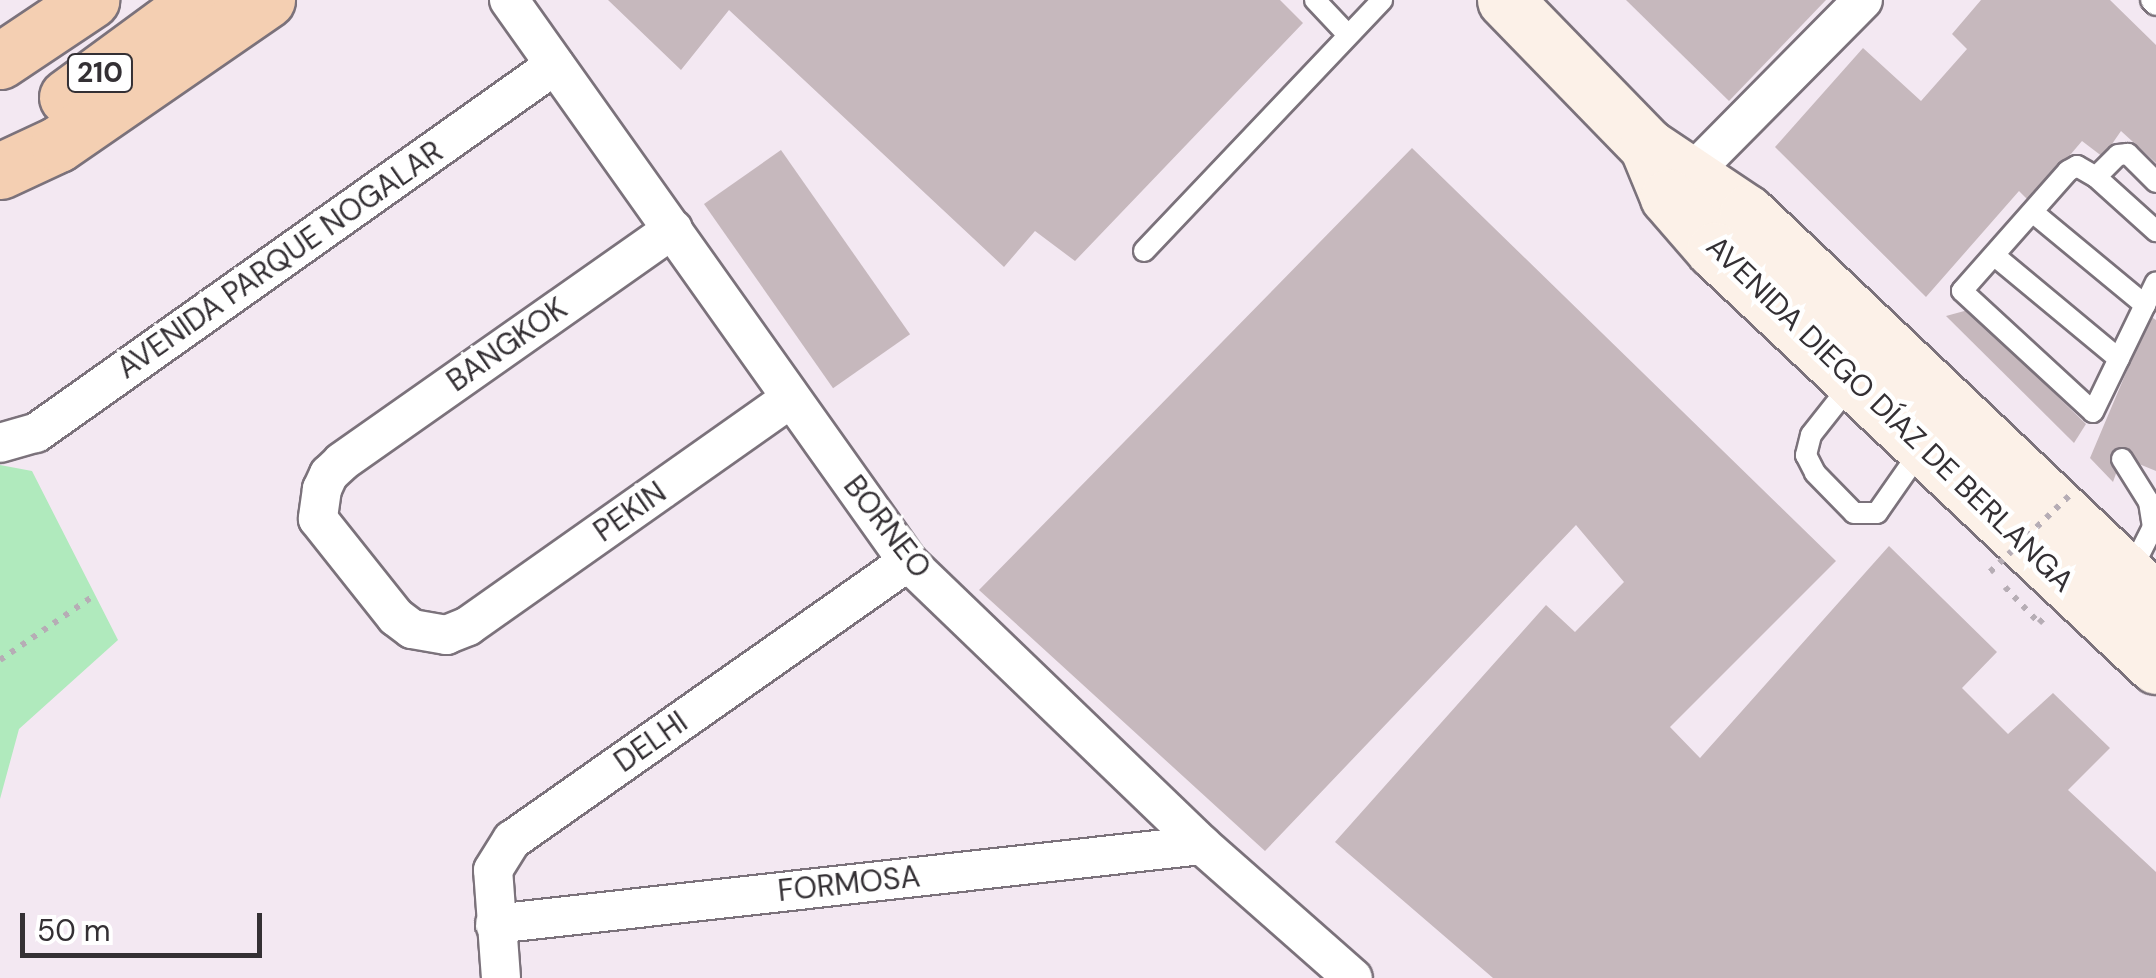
<!DOCTYPE html>
<html>
<head>
<meta charset="utf-8">
<style>
  body { margin:0 }
  #map { position:relative; width:2156px; height:978px; overflow:hidden; background:#f3e8f2; font-family:"DM Sans",sans-serif }
  div>[style] { position:absolute }
  .green>* { inset:0; background:#b0eabd }
  .building>* { inset:0; background:#c6b8bd; transform-origin:0 0 }
  .path>* { height:6px; margin-top:-3px; transform-origin:0; background:repeating-linear-gradient(90deg,#b6adb5 0 5px,transparent 0 13px) }
  .roads { filter:drop-shadow(2px 0 #7b727b) drop-shadow(-2px 0 #7b727b) drop-shadow(0 2px #7b727b) drop-shadow(0 -2px #7b727b) }
  .lane>* { height:20px; margin:-10px; padding:0 10px; transform-origin:10px; border-radius:10px; background:#fff }
  .street>* { height:38px; margin:-19px; padding:0 19px; transform-origin:19px; border-radius:19px; background:#fff }
  .secondary>* { height:55px; margin:-27.5px; padding:0 27.5px; transform-origin:27.5px; border-radius:27.5px; background:#fcf1e8 }
  .highway>* { height:55px; margin:-27.5px; padding:0 27.5px; transform-origin:27.5px; border-radius:27.5px; background:#f4cfb2 }
  .path-bridge>* { height:6px; margin-top:-3px; transform-origin:0; background:repeating-linear-gradient(90deg,#b6adb5 0 5px,transparent 0 13px) }
  span { translate:-50% -50%; white-space:nowrap; text-align:center; line-height:1.15; -webkit-text-stroke:9px #fff; paint-order:stroke }
  .shield-label span { padding:2px 8px; background:#fff; border:2px solid; border-radius:8px; -webkit-text-stroke-width:0 }
  .shield-label { font-size:28px; color:#343034; font-weight:700 }
  .street-label { font-size:30px; color:#343034 }
  .scale { position:absolute; left:20px; top:913px; width:242px; height:45px; box-sizing:border-box; border:5px solid #343034; border-top:0; padding-left:12px; font-size:30px; line-height:35px; white-space:nowrap; color:#343034; -webkit-text-stroke:8px #fff; paint-order:stroke }
</style>
</head>
<body>
<div id="map">
  <div class="green">
    <i style="clip-path:polygon(0 465px,32px 471px,118px 640px,19px 729px,0 799px)"></i>
  </div>
  <div class="building">
    <i style="clip-path:polygon(608px 0,1280px 0,1303px 23px,1075px 261px,1035px 231px,1004px 267px,729px 10px,681px 70px)"></i>
    <i style="clip-path:polygon(1626px 0,1826px 0,1729px 101px)"></i>
    <i style="clip-path:polygon(1981px 0,2110px 0,2156px 45px,2156px 163px,2121px 131px,2103px 157px,2082px 141px,2030px 202px,2019px 191px,1926px 297px,1775px 147px,1863px 48px,1921px 101px,1967px 49px,1952px 34px)"></i>
    <i style="clip-path:polygon(1412px 148px,1836px 561px,1670px 727px,1700px 758px,1889px 546px,1997px 652px,1962px 688px,2008px 734px,2053px 693px,2110px 748px,2068px 790px,2156px 872px,2156px 978px,1493px 978px,1335px 842px,1546px 605px,1575px 632px,1624px 582px,1576px 525px,1265px 851px,979px 590px)"></i>
    <i style="left:781px;top:150px;width:225px;height:94px;rotate:55deg"></i>
    <i style="clip-path:polygon(1968px 310px,2086px 424px,2074px 443px,1946px 316px)"></i>
    <i style="clip-path:polygon(2150px 316px,2156px 320px,2156px 471px,2122px 457px,2113px 482px,2090px 458px)"></i>
  </div>
  <div class="path">
    <i style="left:2005px;top:587px;width:50px;rotate:46.6deg"></i>
    <i style="left:2039px;top:623px;width:7px;rotate:-45deg"></i>
    <i style="left:0;top:660px;width:115px;rotate:-34.4deg"></i>
  </div>
  <div class="roads">
    <div class="lane">
      <i style="left:1315px;top:0;width:48px;rotate:46.7deg"></i>
      <i style="left:2151px;top:0;width:7px;rotate:45deg"></i>
      <i style="left:2096px;top:177px;width:81px;rotate:42deg"></i>
      <i style="left:2156px;top:182px;width:40px;rotate:-135deg"></i>
      <i style="left:2128px;top:154px;width:10px;rotate:174deg"></i>
      <i style="left:2118px;top:155px;width:31px;rotate:135deg"></i>
      <i style="left:2096px;top:177px;width:22px;rotate:-150deg"></i>
      <i style="left:2077px;top:166px;width:10px;rotate:151deg"></i>
      <i style="left:2068px;top:171px;width:160px;rotate:131.5deg"></i>
      <i style="left:1962px;top:291px;width:178px;rotate:42.7deg"></i>
      <i style="left:2093px;top:412px;width:144px;rotate:-64.1deg"></i>
      <i style="left:2035px;top:214px;width:143px;rotate:39.6deg"></i>
      <i style="left:1144px;top:251px;width:346px;rotate:-46.5deg"></i>
      <i style="left:1995px;top:256px;width:161px;rotate:39.7deg"></i>
      <i style="left:1852px;top:383px;width:66px;rotate:128.3deg"></i>
      <i style="left:1811px;top:435px;width:21px;rotate:104deg"></i>
      <i style="left:1806px;top:455px;width:20px;rotate:63deg"></i>
      <i style="left:1815px;top:473px;width:56px;rotate:45.7deg"></i>
      <i style="left:1854px;top:513px;width:23px"></i>
      <i style="left:1877px;top:513px;width:77px;rotate:-55.1deg"></i>
      <i style="left:2122px;top:459px;width:51px;rotate:57.9deg"></i>
      <i style="left:2149px;top:502px;width:25px;rotate:81deg"></i>
      <i style="left:2153px;top:527px;width:51px;rotate:116.6deg"></i>
    </div>
    <div class="street">
      <i style="left:509px;top:0;width:689px;rotate:54.63deg"></i>
      <i style="left:908px;top:562px;width:408px;rotate:43.9deg"></i>
      <i style="left:1202px;top:845px;width:201px;rotate:41.4deg"></i>
      <i style="left:1673px;top:192px;width:270px;rotate:-45.3deg"></i>
      <i style="left:673px;top:229px;width:405px;rotate:144.9deg"></i>
      <i style="left:342px;top:462px;width:18px;rotate:137deg"></i>
      <i style="left:329px;top:474px;width:17px;rotate:115deg"></i>
      <i style="left:322px;top:489px;width:30px;rotate:98deg"></i>
      <i style="left:318px;top:519px;width:125px;rotate:51.5deg"></i>
      <i style="left:396px;top:617px;width:20px;rotate:37deg"></i>
      <i style="left:412px;top:629px;width:35px;rotate:10deg"></i>
      <i style="left:446px;top:635px;width:24px;rotate:-22deg"></i>
      <i style="left:468px;top:626px;width:395px;rotate:-35.2deg"></i>
      <i style="left:0;top:443px;width:37px;rotate:-16deg"></i>
      <i style="left:36px;top:433px;width:636px;rotate:-35.34deg"></i>
      <i style="left:495px;top:924px;width:711px;rotate:-6.38deg"></i>
      <i style="left:501px;top:978px;width:108px;rotate:-94.2deg"></i>
      <i style="left:493px;top:870px;width:36px;rotate:-58deg"></i>
      <i style="left:512px;top:840px;width:484px;rotate:-35.1deg"></i>
    </div>
    <div class="secondary">
      <i style="left:1505px;top:0;width:204px;rotate:45.8deg"></i>
      <i style="left:1647px;top:146px;width:120px;rotate:33.8deg"></i>
      <i style="left:1747px;top:213px;width:564px;rotate:43.49deg"></i>
      <i style="left:1647px;top:146px;width:55px;rotate:67.6deg"></i>
      <i style="left:1668px;top:197px;width:70px;rotate:49deg"></i>
      <i style="left:1714px;top:250px;width:607px;rotate:43.26deg"></i>
    </div>
    <div class="highway">
      <i style="left:0;top:61px;width:110px;rotate:-33.8deg"></i>
      <i style="left:67px;top:97px;width:164px;rotate:-36.3deg"></i>
      <i style="left:0;top:171px;width:64px;rotate:-25deg"></i>
      <i style="left:58px;top:144px;width:254px;rotate:-34.6deg"></i>
    </div>
  </div>
  <div class="path-bridge">
    <i style="left:1990px;top:572px;width:115px;rotate:-43.9deg"></i>
  </div>
  <div class="shield-label">
    <span style="left:100px;top:73px">210</span>
  </div>
  <div class="street-label">
    <span style="left:280px;top:260px;rotate:-35deg">AVENIDA PARQUE NOGALAR</span>
    <span style="left:507px;top:345px;rotate:-35deg">BANGKOK</span>
    <span style="left:1890px;top:414px;rotate:44deg">AVENIDA DIEGO DÍAZ DE BERLANGA</span>
    <span style="left:630px;top:512px;rotate:-35deg">PEKIN</span>
    <span style="left:887px;top:527px;rotate:52deg">BORNEO</span>
    <span style="left:651px;top:742px;rotate:-35deg">DELHI</span>
    <span style="left:849px;top:884px;rotate:-6deg">FORMOSA</span>
  </div>
  <div class="scale">50 m</div>
</div>
</body>
</html>
